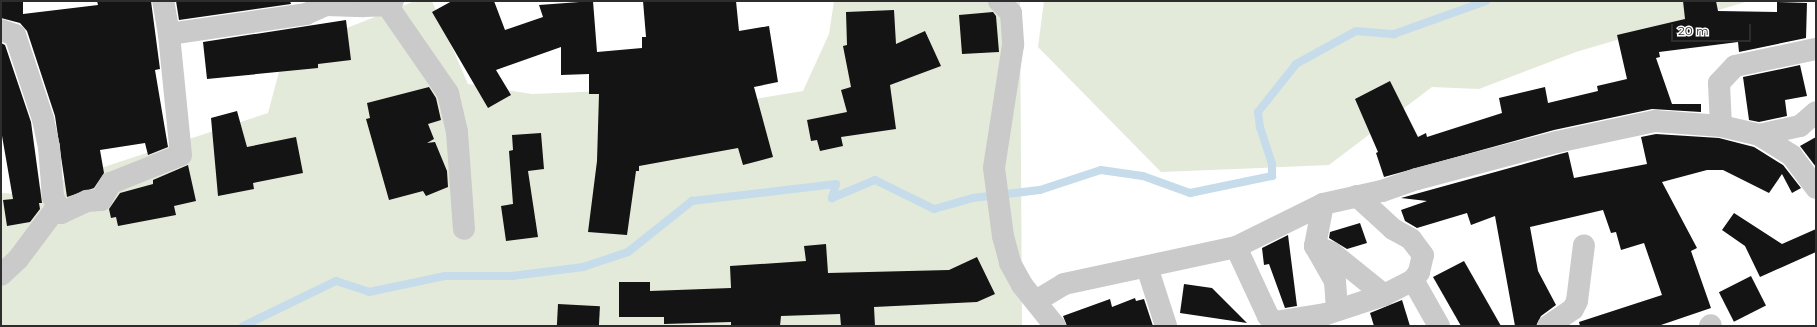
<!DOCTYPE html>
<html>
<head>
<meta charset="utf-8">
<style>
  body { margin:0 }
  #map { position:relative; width:1817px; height:327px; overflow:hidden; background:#fff; font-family:Montserrat,sans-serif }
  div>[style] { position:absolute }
  .green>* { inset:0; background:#e3eada }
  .stream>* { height:8px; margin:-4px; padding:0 4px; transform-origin:4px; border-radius:4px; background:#c6dcea }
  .building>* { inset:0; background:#141414; transform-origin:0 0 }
  .minor>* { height:22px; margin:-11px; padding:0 11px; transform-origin:11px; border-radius:11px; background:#cacaca }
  span { translate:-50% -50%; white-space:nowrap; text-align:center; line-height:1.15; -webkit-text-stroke:4px #fff; paint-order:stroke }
  .frame { position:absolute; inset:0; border:2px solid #2d2d2d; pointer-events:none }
  .scale { position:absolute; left:1671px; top:24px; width:80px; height:18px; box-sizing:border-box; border:2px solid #2d2d2d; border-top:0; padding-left:5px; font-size:12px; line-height:14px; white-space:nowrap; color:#2d2d2d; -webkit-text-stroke:3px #fff; paint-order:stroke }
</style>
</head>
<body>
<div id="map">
  <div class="green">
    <i style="clip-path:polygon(415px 1px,432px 1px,468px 84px,532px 94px,653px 89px,737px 102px,803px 91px,829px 34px,834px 1px,1020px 1px,1022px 326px,1px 326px,1px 193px,22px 194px,268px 113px,284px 53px)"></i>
    <i style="clip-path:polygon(1044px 1px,1749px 1px,1576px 52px,1479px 89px,1432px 87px,1329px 165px,1161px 172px,1038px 47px)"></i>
  </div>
  <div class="stream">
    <i style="left:243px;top:326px;width:103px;rotate:-25.8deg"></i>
    <i style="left:336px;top:281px;width:35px;rotate:18deg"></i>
    <i style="left:369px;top:292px;width:78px;rotate:-11.9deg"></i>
    <i style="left:445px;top:276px;width:67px"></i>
    <i style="left:512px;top:276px;width:72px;rotate:-7.2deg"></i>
    <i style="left:583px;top:267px;width:47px;rotate:-18.4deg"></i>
    <i style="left:628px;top:252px;width:82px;rotate:-38.6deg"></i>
    <i style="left:692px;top:201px;width:145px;rotate:-6.7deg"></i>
    <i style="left:836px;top:184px;width:15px;rotate:106deg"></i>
    <i style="left:832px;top:198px;width:47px;rotate:-22.7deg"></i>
    <i style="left:875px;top:180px;width:66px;rotate:26.2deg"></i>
    <i style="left:934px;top:209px;width:41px;rotate:-15.8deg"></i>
    <i style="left:973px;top:198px;width:67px;rotate:-6.8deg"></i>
    <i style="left:1040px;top:190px;width:64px;rotate:-18.2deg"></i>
    <i style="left:1101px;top:170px;width:42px;rotate:8.1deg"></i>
    <i style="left:1143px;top:176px;width:50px;rotate:19.9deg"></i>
    <i style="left:1190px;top:193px;width:84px;rotate:-11.7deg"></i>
    <i style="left:1272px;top:176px;width:12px;rotate:-90deg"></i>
    <i style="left:1272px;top:164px;width:38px;rotate:-108deg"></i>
    <i style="left:1260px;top:128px;width:16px;rotate:-97deg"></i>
    <i style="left:1258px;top:112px;width:61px;rotate:-51.6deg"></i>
    <i style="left:1296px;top:64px;width:68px;rotate:-28.8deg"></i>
    <i style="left:1356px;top:31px;width:38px;rotate:5deg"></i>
    <i style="left:1394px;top:34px;width:98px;rotate:-19.7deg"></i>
  </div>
  <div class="building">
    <i style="clip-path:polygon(1px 1px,23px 1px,23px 14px,98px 5px,97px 1px,151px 1px,160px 69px,155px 70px,168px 147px,148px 155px,145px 143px,100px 150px,104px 173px,94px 188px,67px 197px,55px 116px,27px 31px,20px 23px,1px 18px)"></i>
    <i style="clip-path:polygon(176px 1px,290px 1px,291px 4px,179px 20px)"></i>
    <i style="clip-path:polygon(452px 1px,494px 1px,505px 30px,543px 17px,539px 5px,593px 1px,597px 52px,642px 48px,642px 37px,646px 37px,643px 1px,736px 1px,739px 31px,769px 26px,778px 82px,754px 87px,773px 157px,743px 165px,738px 148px,639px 166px,639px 171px,636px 171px,627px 235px,588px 232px,597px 161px,599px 94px,589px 94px,589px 74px,561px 75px,561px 47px,496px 70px,511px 95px,488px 108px,432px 12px)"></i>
    <i style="clip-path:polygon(1683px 1px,1716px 1px,1718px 11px,1777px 12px,1777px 2px,1807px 3px,1806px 38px,1739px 52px,1738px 42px,1659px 52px,1660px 57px,1656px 58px,1672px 104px,1701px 104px,1701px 112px,1652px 109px,1554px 130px,1384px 177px,1376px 153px,1378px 152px,1355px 99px,1390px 81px,1418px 137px,1426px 133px,1427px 137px,1502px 113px,1499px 98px,1545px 87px,1548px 103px,1598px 91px,1597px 86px,1627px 79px,1617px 35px,1685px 19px)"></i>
    <i style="clip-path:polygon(894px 10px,896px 44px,925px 31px,941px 66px,890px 85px,896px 129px,841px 137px,843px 146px,820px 151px,817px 140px,811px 141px,807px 120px,847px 112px,841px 90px,851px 87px,843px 46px,847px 45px,846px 12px)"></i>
    <i style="clip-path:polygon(993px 12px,996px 16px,999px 52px,962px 54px,959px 15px)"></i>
    <i style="clip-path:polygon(346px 20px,351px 60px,318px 64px,318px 68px,207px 79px,203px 42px)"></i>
    <i style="clip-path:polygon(1px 43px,5px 45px,31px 122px,42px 203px,39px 203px,40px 209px,30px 222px,7px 226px,3px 200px,13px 199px,1px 130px)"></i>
    <i style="clip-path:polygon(1800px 65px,1807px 96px,1785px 100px,1787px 116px,1759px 122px,1749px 120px,1743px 77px)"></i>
    <i style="clip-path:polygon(429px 87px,436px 98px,441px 120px,428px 124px,434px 139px,427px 143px,435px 142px,447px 171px,448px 187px,426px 196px,423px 191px,389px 200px,366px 119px,370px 118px,367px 103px)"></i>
    <i style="clip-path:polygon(237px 111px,247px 147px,296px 137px,303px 173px,253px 183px,254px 189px,218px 196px,211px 118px)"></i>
    <i style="clip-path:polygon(541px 133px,544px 169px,528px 171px,538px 237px,506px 241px,501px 206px,513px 204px,509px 151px,513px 150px,512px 135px)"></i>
    <i style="clip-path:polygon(1656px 134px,1719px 138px,1754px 147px,1783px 165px,1801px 188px,1792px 193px,1782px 174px,1769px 193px,1723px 170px,1707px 170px,1662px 182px,1697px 248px,1691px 251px,1711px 308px,1658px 326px,1580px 326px,1579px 322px,1662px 295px,1644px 243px,1621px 250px,1616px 232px,1611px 233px,1603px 210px,1530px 227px,1538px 271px,1556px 305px,1541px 316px,1536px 326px,1515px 326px,1495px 216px,1471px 225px,1467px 213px,1417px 228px,1405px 221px,1401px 210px,1427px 201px,1401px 198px,1560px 154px,1568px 152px,1574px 178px,1647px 164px,1641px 137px)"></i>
    <i style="clip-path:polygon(1816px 137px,1816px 167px,1800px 146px)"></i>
    <i style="clip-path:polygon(188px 165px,196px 201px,174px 206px,176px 215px,118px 226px,116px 217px,111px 218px,109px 209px,120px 193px,153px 184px,153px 180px)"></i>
    <i style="clip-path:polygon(1734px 213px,1782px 244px,1816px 229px,1816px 252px,1760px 277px,1745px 246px,1722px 230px)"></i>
    <i style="clip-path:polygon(1360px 223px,1367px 243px,1347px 249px,1329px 238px,1330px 232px)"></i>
    <i style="clip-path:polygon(1288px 235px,1297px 306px,1285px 308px,1269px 264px,1264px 265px,1262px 248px)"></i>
    <i style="clip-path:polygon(826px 244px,828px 273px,949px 270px,977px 257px,995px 294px,977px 302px,874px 307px,875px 326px,841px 326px,840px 314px,781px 316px,780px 326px,731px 326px,731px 322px,664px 324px,664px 317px,619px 317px,619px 282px,650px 282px,650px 291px,731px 288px,730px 266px,806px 261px,804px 246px)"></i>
    <i style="clip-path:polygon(1464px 261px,1501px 326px,1461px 326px,1433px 277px)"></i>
    <i style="left:1751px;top:276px;width:33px;height:36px;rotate:63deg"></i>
    <i style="clip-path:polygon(1184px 284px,1212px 288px,1247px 323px,1180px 313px)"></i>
    <i style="clip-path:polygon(1135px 298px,1136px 301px,1144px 299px,1153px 326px,1067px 326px,1063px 316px,1110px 299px,1112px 307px)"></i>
    <i style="clip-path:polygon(1402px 300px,1410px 326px,1374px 326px,1370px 313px)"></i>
    <i style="left:558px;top:304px;width:42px;height:22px;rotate:3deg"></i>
  </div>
  <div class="minor">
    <i style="left:999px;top:1px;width:17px;rotate:45deg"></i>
    <i style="left:1011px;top:13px;width:32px;rotate:86deg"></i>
    <i style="left:1013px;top:45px;width:124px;rotate:98.8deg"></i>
    <i style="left:994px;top:168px;width:69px;rotate:82.5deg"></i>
    <i style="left:1003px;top:236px;width:28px;rotate:75deg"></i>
    <i style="left:1010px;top:263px;width:25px;rotate:61deg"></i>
    <i style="left:1022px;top:285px;width:53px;rotate:51.2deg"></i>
    <i style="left:387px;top:5px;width:107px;rotate:55.3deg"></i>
    <i style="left:448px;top:93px;width:40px;rotate:77deg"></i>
    <i style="left:457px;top:132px;width:97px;rotate:85.9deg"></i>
    <i style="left:1px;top:30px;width:15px;rotate:20deg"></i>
    <i style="left:15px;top:35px;width:89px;rotate:71.6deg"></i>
    <i style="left:43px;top:119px;width:29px;rotate:78deg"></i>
    <i style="left:49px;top:147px;width:50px;rotate:85.4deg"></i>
    <i style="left:53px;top:197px;width:18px;rotate:63deg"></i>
    <i style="left:169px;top:34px;width:138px;rotate:-8.3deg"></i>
    <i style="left:306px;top:14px;width:22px;rotate:-24deg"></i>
    <i style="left:326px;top:5px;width:38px;rotate:2deg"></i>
    <i style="left:364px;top:6px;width:23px;rotate:-2deg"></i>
    <i style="left:387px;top:5px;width:7px;rotate:-34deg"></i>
    <i style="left:1721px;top:126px;width:39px;rotate:13deg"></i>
    <i style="left:1759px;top:135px;width:39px;rotate:32deg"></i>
    <i style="left:1792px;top:156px;width:40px;rotate:53deg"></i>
    <i style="left:1759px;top:135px;width:42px;rotate:-12.4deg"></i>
    <i style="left:1800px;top:126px;width:21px;rotate:-41deg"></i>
    <i style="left:1323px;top:204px;width:43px;rotate:100.8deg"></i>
    <i style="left:1315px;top:246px;width:40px;rotate:60.3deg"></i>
    <i style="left:1335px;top:281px;width:29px;rotate:86deg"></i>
    <i style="left:1315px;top:246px;width:18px;rotate:22deg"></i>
    <i style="left:1332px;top:253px;width:67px;rotate:38.9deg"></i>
    <i style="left:1236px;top:247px;width:76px;rotate:65.1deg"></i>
    <i style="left:1268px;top:316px;width:9px;rotate:41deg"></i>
    <i style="left:1275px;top:322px;width:52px;rotate:-8.9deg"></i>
    <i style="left:1326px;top:314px;width:61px;rotate:-18.1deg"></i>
    <i style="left:1384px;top:295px;width:33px;rotate:-27deg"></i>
    <i style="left:1413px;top:280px;width:10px;rotate:-53deg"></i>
    <i style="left:1419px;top:272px;width:17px;rotate:-77deg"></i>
    <i style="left:1423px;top:255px;width:20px;rotate:-127deg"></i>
    <i style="left:1411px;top:239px;width:21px;rotate:-151deg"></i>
    <i style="left:1393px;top:229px;width:49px;rotate:-137.5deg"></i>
    <i style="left:1147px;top:267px;width:62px;rotate:72.1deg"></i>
    <i style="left:1px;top:275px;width:23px;rotate:-43deg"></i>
    <i style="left:18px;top:259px;width:60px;rotate:-53.1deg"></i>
    <i style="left:54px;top:211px;width:7px;rotate:16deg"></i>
    <i style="left:61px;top:213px;width:29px;rotate:-25deg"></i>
    <i style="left:87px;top:201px;width:14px;rotate:-4deg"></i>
    <i style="left:101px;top:200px;width:20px;rotate:-60deg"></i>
    <i style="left:111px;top:183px;width:75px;rotate:-21.8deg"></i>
    <i style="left:181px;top:155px;width:122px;rotate:-95.7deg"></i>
    <i style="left:169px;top:34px;width:34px;rotate:-100deg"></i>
    <i style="left:1413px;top:280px;width:53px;rotate:60.5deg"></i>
    <i style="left:1036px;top:301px;width:33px;rotate:-31deg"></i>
    <i style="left:1064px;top:284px;width:176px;rotate:-12.1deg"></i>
    <i style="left:1236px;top:247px;width:97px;rotate:-26.3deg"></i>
    <i style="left:1323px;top:204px;width:60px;rotate:-12.4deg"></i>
    <i style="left:1382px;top:191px;width:37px;rotate:-19deg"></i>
    <i style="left:1417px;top:179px;width:145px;rotate:-14.8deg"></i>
    <i style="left:1557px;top:142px;width:100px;rotate:-12.1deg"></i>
    <i style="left:1655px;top:121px;width:66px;rotate:4.3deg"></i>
    <i style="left:1721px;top:126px;width:43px;rotate:-92.7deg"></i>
    <i style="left:1719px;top:83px;width:23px;rotate:-47deg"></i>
    <i style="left:1735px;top:66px;width:83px;rotate:-11.9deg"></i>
    <i style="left:1548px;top:326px;width:30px;rotate:-34deg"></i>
    <i style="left:1573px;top:309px;width:9px;rotate:-63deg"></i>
    <i style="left:1577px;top:301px;width:56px;rotate:-82.9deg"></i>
    <i style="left:1710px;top:326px;width:1px;rotate:-45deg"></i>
  </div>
  <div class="frame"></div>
  <div class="scale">20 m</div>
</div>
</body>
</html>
